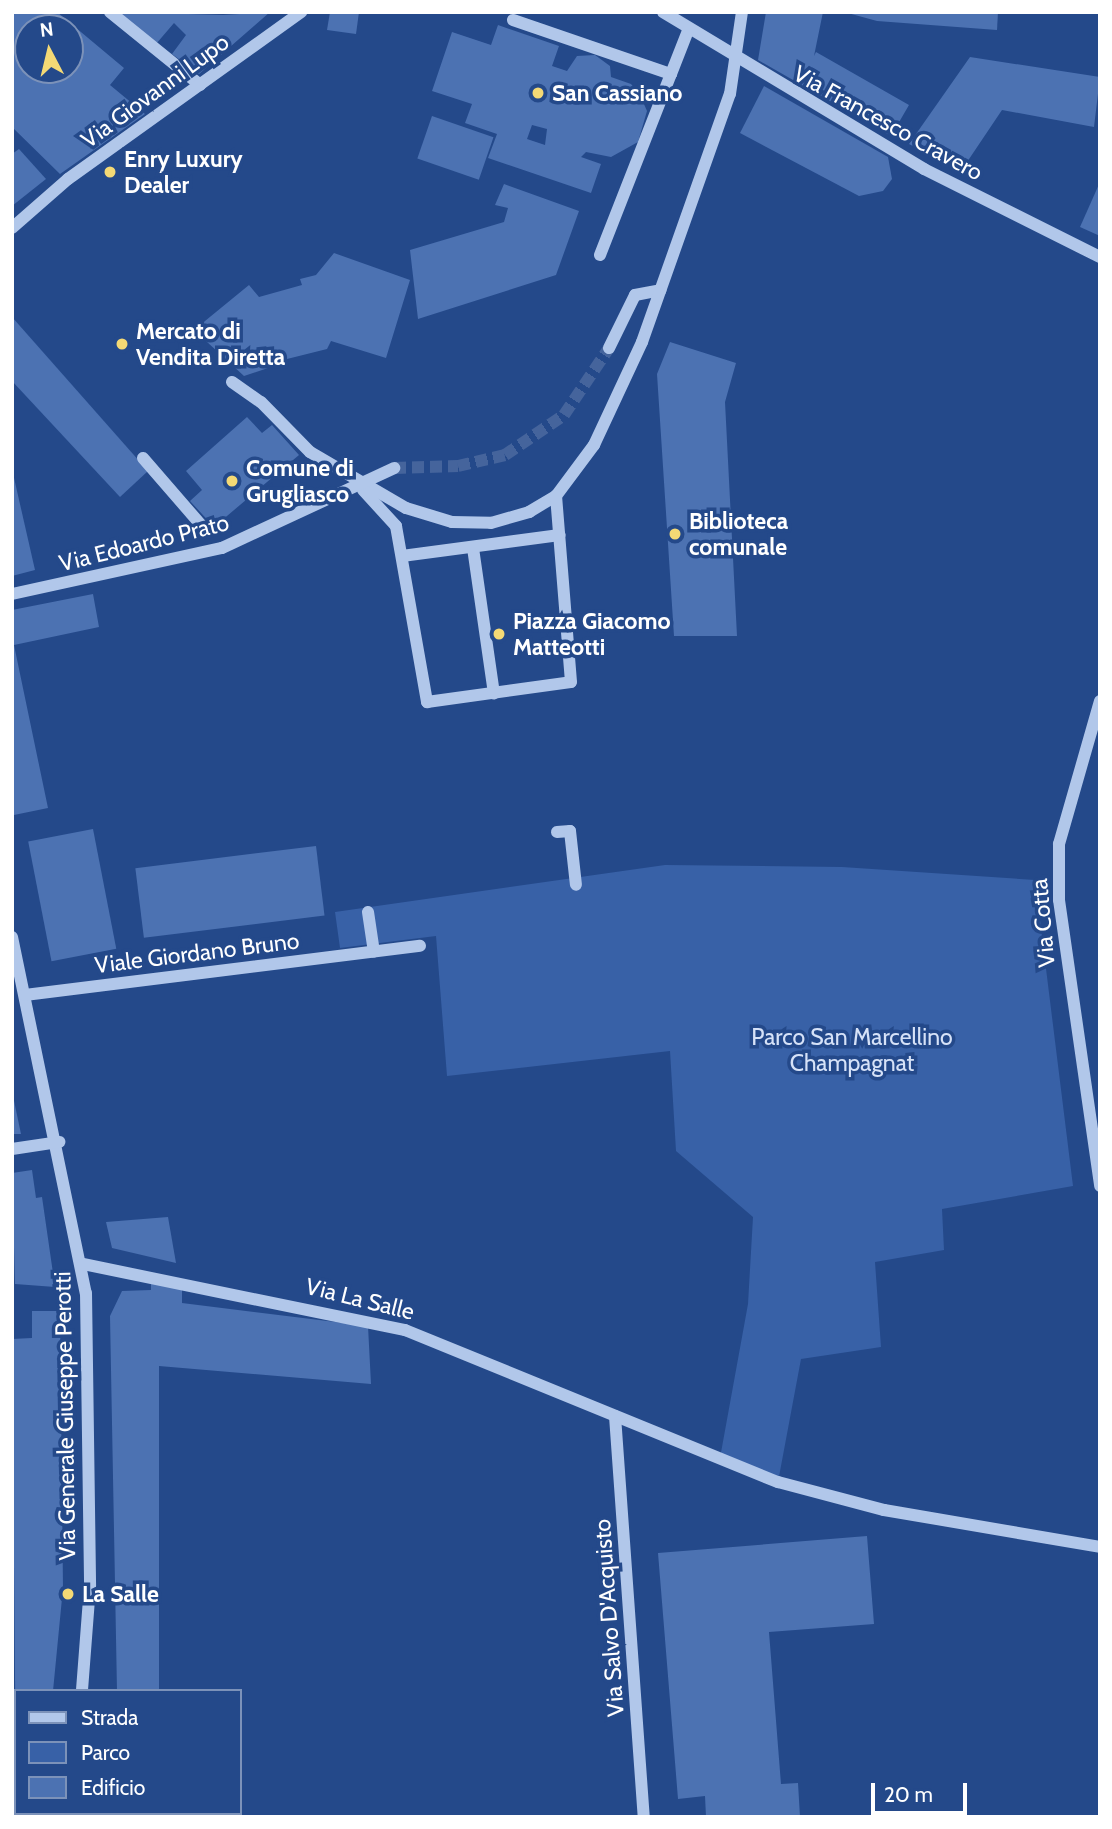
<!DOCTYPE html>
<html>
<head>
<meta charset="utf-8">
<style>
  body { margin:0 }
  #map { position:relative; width:1112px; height:1829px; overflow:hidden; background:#24498a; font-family:Cabin,sans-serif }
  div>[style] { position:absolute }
  .green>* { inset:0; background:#3861a7 }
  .building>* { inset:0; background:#4c72b2; transform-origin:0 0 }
  .minor-tunnel>* { height:12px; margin-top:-6px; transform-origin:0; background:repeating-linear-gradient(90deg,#45649c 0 12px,transparent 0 18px) }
  .minor>* { height:12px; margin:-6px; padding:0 6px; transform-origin:6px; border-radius:6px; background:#b1c7ea }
  .dots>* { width:19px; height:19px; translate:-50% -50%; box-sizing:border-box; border:4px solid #24498a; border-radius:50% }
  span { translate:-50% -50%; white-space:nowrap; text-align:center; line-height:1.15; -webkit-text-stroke:7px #24498a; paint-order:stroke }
  .street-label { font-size:23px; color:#fff }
  .poi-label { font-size:23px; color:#fff; font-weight:700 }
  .left { translate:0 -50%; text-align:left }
  .park-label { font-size:23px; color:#d6e2f8 }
  .frame { position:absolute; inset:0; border:14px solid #fff; pointer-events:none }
  .legend { position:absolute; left:14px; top:1689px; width:228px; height:126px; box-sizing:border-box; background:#24498a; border:2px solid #7c92b9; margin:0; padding:9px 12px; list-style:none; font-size:21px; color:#fff }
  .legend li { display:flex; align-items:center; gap:14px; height:35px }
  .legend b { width:35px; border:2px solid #7c92b9 }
  .north { position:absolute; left:14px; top:14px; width:70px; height:70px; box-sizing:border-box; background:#24498a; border:2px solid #7c92b9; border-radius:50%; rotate:353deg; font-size:19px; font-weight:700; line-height:28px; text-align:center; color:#fff }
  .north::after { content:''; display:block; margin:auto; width:24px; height:32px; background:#f4d975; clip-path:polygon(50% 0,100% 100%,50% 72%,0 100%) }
  .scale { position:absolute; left:871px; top:1783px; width:96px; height:32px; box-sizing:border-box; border:4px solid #fff; border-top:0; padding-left:9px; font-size:21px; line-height:24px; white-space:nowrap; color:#fff; -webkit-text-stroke:5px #24498a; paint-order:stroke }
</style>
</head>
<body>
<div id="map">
  <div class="green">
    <i style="clip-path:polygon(665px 865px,842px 867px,1035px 880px,1073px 1186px,942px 1209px,944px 1250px,875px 1262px,881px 1347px,801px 1359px,778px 1482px,720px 1458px,748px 1304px,753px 1217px,676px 1151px,670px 1051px,447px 1076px,436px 936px,340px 948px,335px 912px)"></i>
  </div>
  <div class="building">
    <i style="clip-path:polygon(evenodd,12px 12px,57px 12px,124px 68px,110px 85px,145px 114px,60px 174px,12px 127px,12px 12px,28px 28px,70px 28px,70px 70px,28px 70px,28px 28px)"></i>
    <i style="clip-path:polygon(118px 12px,223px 15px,270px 12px,199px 74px,172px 54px,186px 35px,174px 23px,156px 44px)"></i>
    <i style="clip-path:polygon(330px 12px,359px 12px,356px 34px,327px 30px)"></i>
    <i style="clip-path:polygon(766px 12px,823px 12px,814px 56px,816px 52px,909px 105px,891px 136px,758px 60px)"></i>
    <i style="clip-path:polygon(844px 12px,998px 12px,997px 30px,877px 21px)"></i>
    <i style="clip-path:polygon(evenodd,498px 25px,559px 46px,552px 66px,567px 71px,577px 56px,595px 55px,610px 66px,611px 77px,631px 84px,640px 95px,647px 111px,638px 142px,611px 157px,586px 152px,581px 157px,601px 164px,591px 193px,488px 158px,497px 134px,465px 123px,472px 104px,432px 91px,452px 32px,491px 45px,498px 25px,532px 125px,547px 129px,545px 145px,527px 139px,532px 125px)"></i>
    <i style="clip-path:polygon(970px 57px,1100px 77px,1094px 127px,1002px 110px,961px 171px,909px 144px)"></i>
    <i style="clip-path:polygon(764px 86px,888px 157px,892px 179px,883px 191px,859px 196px,740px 133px)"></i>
    <i style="left:432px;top:116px;width:65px;height:45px;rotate:19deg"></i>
    <i style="clip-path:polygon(19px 149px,46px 179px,12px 206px,12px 154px)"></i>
    <i style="clip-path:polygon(1100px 182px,1100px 236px,1080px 227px)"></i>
    <i style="clip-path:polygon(504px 184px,579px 211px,556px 275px,418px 319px,410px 250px,504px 222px,508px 208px,495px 205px)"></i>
    <i style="clip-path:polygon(334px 253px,410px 280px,386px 358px,331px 341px,327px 349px,267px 364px,268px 368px,244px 376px,194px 330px,249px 285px,259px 297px,302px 285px,300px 279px,316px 275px)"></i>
    <i style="clip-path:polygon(12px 317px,148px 471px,120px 497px,12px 381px)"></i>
    <i style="clip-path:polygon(670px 342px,736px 363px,725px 402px,737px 636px,674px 636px,657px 374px)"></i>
    <i style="clip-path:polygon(247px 417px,262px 433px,272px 425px,299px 455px,214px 527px,190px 501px,202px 490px,186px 471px)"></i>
    <i style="clip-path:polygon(12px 469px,35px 570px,12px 576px)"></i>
    <i style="clip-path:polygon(93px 594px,99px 627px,14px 645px,48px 808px,14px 815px,12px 610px)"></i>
    <i style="left:93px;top:829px;width:122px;height:66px;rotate:79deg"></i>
    <i style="left:316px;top:846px;width:70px;height:182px;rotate:83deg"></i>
    <i style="clip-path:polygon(12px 1096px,13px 1096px,21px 1134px,12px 1134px)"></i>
    <i style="clip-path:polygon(32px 1170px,36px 1198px,42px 1197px,55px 1287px,15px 1284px,12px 1173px)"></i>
    <i style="clip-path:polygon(168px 1217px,176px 1263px,112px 1248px,106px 1222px)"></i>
    <i style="clip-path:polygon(151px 1276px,182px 1283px,182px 1303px,368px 1326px,371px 1384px,159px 1366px,159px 1691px,117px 1691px,110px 1316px,122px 1291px,151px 1290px)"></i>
    <i style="clip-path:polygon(32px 1311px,60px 1311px,63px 1588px,53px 1691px,16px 1691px,16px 1789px,12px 1339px,32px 1338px)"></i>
    <i style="clip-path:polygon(867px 1536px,874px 1624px,769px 1632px,781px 1784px,798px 1783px,800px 1817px,706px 1817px,705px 1796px,678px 1799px,658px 1553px)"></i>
  </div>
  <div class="minor-tunnel">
    <i style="left:394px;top:468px;width:64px;rotate:-1.8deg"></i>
    <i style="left:458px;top:466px;width:48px;rotate:-13.2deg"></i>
    <i style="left:505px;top:455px;width:71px;rotate:-34.1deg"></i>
    <i style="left:564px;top:415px;width:81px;rotate:-56.1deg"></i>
  </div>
  <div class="minor">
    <i style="left:110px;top:12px;width:116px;rotate:39deg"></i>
    <i style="left:663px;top:12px;width:305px;rotate:31deg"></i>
    <i style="left:924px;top:169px;width:197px;rotate:26.6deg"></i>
    <i style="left:513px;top:20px;width:167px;rotate:18.9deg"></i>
    <i style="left:671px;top:74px;width:49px;rotate:-68.6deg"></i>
    <i style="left:12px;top:228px;width:74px;rotate:-41.2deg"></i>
    <i style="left:68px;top:179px;width:287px;rotate:-35.6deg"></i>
    <i style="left:600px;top:255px;width:194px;rotate:-68.6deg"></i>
    <i style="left:609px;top:348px;width:59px;rotate:-63.9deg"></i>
    <i style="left:635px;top:295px;width:26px;rotate:-11deg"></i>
    <i style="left:232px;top:382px;width:35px;rotate:35deg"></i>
    <i style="left:261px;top:402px;width:70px;rotate:45.6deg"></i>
    <i style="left:310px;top:452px;width:111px;rotate:30.3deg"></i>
    <i style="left:406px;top:508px;width:48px;rotate:16.9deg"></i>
    <i style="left:452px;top:522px;width:39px;rotate:1deg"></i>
    <i style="left:491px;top:523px;width:40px;rotate:-16deg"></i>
    <i style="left:529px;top:512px;width:31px;rotate:-31deg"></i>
    <i style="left:556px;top:496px;width:64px;rotate:-53.3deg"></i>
    <i style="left:594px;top:445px;width:114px;rotate:-65deg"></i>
    <i style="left:642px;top:342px;width:263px;rotate:-70.5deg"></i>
    <i style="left:730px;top:94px;width:83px;rotate:-81.7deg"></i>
    <i style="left:143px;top:458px;width:90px;rotate:49.1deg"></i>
    <i style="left:363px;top:490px;width:49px;rotate:47.5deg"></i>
    <i style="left:396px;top:526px;width:179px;rotate:80deg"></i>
    <i style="left:427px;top:702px;width:145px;rotate:-7.9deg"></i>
    <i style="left:571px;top:682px;width:187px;rotate:-94.6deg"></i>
    <i style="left:473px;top:548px;width:147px;rotate:81.8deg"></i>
    <i style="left:402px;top:556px;width:159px;rotate:-7.6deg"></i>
    <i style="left:12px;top:594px;width:215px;rotate:-12.4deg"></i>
    <i style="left:222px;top:548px;width:190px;rotate:-24.9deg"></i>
    <i style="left:1100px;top:701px;width:149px;rotate:106deg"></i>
    <i style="left:1059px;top:844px;width:56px;rotate:90deg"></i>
    <i style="left:1059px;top:900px;width:289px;rotate:81.8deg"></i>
    <i style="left:557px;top:832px;width:13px;rotate:-4deg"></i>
    <i style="left:570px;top:831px;width:54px;rotate:83.7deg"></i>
    <i style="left:368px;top:912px;width:40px;rotate:81.5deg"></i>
    <i style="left:12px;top:937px;width:364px;rotate:78.3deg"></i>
    <i style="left:86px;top:1293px;width:293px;rotate:89.2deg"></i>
    <i style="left:90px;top:1586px;width:105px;rotate:94.4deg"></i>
    <i style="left:25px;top:995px;width:398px;rotate:-7.1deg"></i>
    <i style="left:12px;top:1149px;width:48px;rotate:-8.5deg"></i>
    <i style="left:83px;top:1264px;width:329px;rotate:11.6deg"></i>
    <i style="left:405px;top:1330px;width:403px;rotate:22.2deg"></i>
    <i style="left:778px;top:1482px;width:110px;rotate:14.8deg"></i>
    <i style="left:884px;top:1510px;width:219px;rotate:9.7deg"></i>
    <i style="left:615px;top:1416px;width:402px;rotate:85.9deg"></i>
    <i style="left:69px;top:1817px;width:4px;rotate:-90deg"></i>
  </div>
  <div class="dots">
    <i style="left:538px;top:93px;background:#f4d975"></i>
    <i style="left:110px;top:172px;background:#f4d975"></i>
    <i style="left:122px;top:344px;background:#f4d975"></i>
    <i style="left:232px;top:481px;background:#f4d975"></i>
    <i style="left:675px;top:534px;background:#f4d975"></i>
    <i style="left:499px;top:634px;background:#f4d975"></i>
    <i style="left:68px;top:1594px;background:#f4d975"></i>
  </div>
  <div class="street-label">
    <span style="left:155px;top:91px;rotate:-36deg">Via Giovanni Lupo</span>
    <span style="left:888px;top:123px;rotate:29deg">Via Francesco Cravero</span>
    <span style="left:144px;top:543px;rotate:-14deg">Via Edoardo Prato</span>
    <span style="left:1043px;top:923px;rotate:-95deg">Via Cotta</span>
    <span style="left:197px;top:953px;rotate:-7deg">Viale Giordano Bruno</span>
    <span style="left:360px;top:1299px;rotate:14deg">Via La Salle</span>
    <span style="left:65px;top:1416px;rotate:-91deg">Via Generale Giuseppe Perotti</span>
    <span style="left:609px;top:1618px;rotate:-94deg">Via Salvo D'Acquisto</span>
  </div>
  <div class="poi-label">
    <span class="left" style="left:552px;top:93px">San Cassiano</span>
    <span class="left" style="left:124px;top:172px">Enry Luxury<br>Dealer</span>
    <span class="left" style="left:136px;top:344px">Mercato di<br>Vendita Diretta</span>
    <span class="left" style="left:246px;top:481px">Comune di<br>Grugliasco</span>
    <span class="left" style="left:689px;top:534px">Biblioteca<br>comunale</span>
    <span class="left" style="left:513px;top:634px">Piazza Giacomo<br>Matteotti</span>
    <span class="left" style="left:82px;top:1594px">La Salle</span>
  </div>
  <div class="park-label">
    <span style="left:852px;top:1050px">Parco San Marcellino<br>Champagnat</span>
  </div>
  <div class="frame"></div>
  <ul class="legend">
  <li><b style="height:9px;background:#b1c7ea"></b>Strada</li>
  <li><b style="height:19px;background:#3861a7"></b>Parco</li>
  <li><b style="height:19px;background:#4c72b2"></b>Edificio</li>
  </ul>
  <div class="north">N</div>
  <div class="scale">20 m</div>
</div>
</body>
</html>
